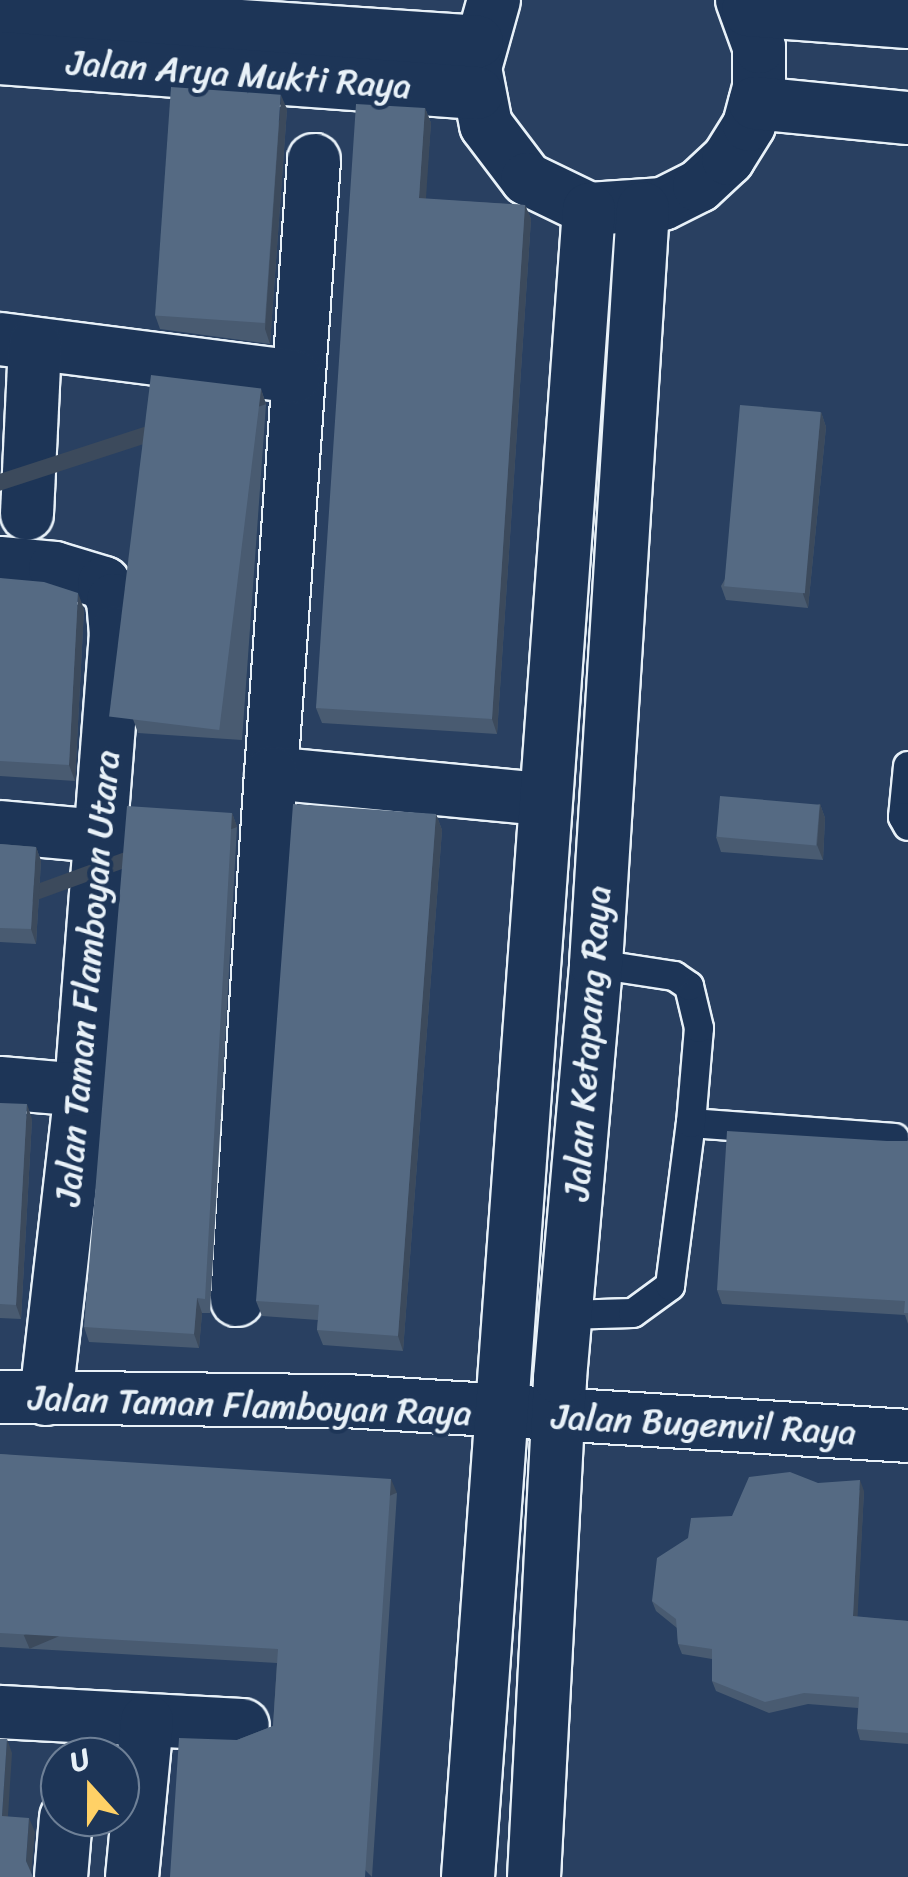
<!DOCTYPE html>
<html>
<head>
<meta charset="utf-8">
<style>
  body { margin:0 }
  #map { position:relative; width:908px; height:1877px; overflow:hidden; background:#294061; font-family:Sriracha,sans-serif }
  div>[style] { position:absolute }
  .roads { filter:drop-shadow(2px 0 #e8f1f8) drop-shadow(-2px 0 #e8f1f8) drop-shadow(0 2px #e8f1f8) drop-shadow(0 -2px #e8f1f8) }
  .service>* { height:28px; margin:-14px; padding:0 14px; transform-origin:14px; border-radius:14px; background:#1d3557 }
  .minor>* { height:52px; margin:-26px; padding:0 26px; transform-origin:26px; border-radius:26px; background:#1d3557 }
  .wall>* { inset:0; background:#495b71 }
  .shaded-wall>* { inset:0; background:#3c4a5c; transform-origin:0 0 }
  .building>* { inset:0; background:#556a83; transform-origin:0 0 }
  span { translate:-50% -50%; white-space:nowrap; text-align:center; line-height:1.15; -webkit-text-stroke:8px #1d3557; paint-order:stroke }
  .street-label { font-size:35px; color:#e8f1f8 }
  .north { position:absolute; left:40px; top:1737px; width:100px; height:100px; box-sizing:border-box; background:#1d3557; border:2px solid #6e8097; border-radius:50%; rotate:339deg; font-size:28px; font-weight:700; line-height:40px; text-align:center; color:#e8f1f8 }
  .north::after { content:''; display:block; margin:auto; width:35px; height:45px; background:#ffd166; clip-path:polygon(50% 0,100% 100%,50% 72%,0 100%) }
</style>
</head>
<body>
<div id="map">
  <div class="roads">
    <div class="service">
      <i style="left:908px;top:766px;width:51px;rotate:95.6deg"></i>
      <i style="left:903px;top:817px;width:10px;rotate:61deg"></i>
      <i style="left:691px;top:1123px;width:204px;rotate:4.2deg"></i>
      <i style="left:565px;top:1315px;width:68px;rotate:-1.7deg"></i>
      <i style="left:633px;top:1313px;width:46px;rotate:-36.1deg"></i>
      <i style="left:670px;top:1286px;width:164px;rotate:-82.7deg"></i>
      <i style="left:691px;top:1123px;width:95px;rotate:-85.2deg"></i>
      <i style="left:699px;top:1028px;width:43px;rotate:-103.4deg"></i>
      <i style="left:689px;top:986px;width:18px;rotate:-146deg"></i>
      <i style="left:674px;top:976px;width:79px;rotate:-171.3deg"></i>
    </div>
    <div class="minor">
      <i style="left:494px;top:0;width:71px;rotate:105.6deg"></i>
      <i style="left:475px;top:68px;width:58px;rotate:79.1deg"></i>
      <i style="left:486px;top:125px;width:68px;rotate:52.8deg"></i>
      <i style="left:527px;top:179px;width:69px;rotate:25.8deg"></i>
      <i style="left:589px;top:209px;width:74px;rotate:-3.9deg"></i>
      <i style="left:663px;top:204px;width:40px;rotate:-26.6deg"></i>
      <i style="left:699px;top:186px;width:40px;rotate:-43deg"></i>
      <i style="left:728px;top:159px;width:40px;rotate:-58deg"></i>
      <i style="left:749px;top:125px;width:39px;rotate:-75deg"></i>
      <i style="left:759px;top:87px;width:40px;rotate:-90deg"></i>
      <i style="left:759px;top:47px;width:50px;rotate:-109.9deg"></i>
      <i style="left:0;top:10px;width:478px;rotate:3.8deg"></i>
      <i style="left:748px;top:10px;width:160px;rotate:4.3deg"></i>
      <i style="left:0;top:58px;width:478px;rotate:4.2deg"></i>
      <i style="left:755px;top:103px;width:154px;rotate:5.6deg"></i>
      <i style="left:314px;top:160px;width:615px;rotate:94.01deg"></i>
      <i style="left:271px;top:773px;width:273px;rotate:5.5deg"></i>
      <i style="left:0;top:339px;width:297px;rotate:7.3deg"></i>
      <i style="left:27px;top:514px;width:170px;rotate:-87.3deg"></i>
      <i style="left:0;top:563px;width:55px;rotate:5.2deg"></i>
      <i style="left:55px;top:568px;width:51px;rotate:17deg"></i>
      <i style="left:104px;top:583px;width:19px;rotate:62deg"></i>
      <i style="left:113px;top:600px;width:33px;rotate:85deg"></i>
      <i style="left:116px;top:633px;width:458px;rotate:94.4deg"></i>
      <i style="left:81px;top:1090px;width:311px;rotate:96.5deg"></i>
      <i style="left:0;top:827px;width:98px;rotate:5.2deg"></i>
      <i style="left:0;top:1083px;width:81px;rotate:4.9deg"></i>
      <i style="left:237px;top:1300px;width:528px;rotate:-86.31deg"></i>
      <i style="left:0;top:1397px;width:346px;rotate:0.7deg"></i>
      <i style="left:346px;top:1401px;width:563px;rotate:3.56deg"></i>
      <i style="left:0;top:1712px;width:243px;rotate:3.1deg"></i>
      <i style="left:61px;top:1877px;width:60px;rotate:-85.2deg"></i>
      <i style="left:132px;top:1877px;width:157px;rotate:-84.5deg"></i>
      <i style="left:468px;top:1877px;width:1672px;rotate:-85.85deg"></i>
      <i style="left:534px;top:1877px;width:500px;rotate:-87deg"></i>
      <i style="left:560px;top:1378px;width:416px;rotate:-85deg"></i>
      <i style="left:596px;top:964px;width:757px;rotate:-86.44deg"></i>
    </div>
  </div>
  <div class="wall">
    <i style="clip-path:polygon(425px 108px,431px 123px,425px 199px,525px 205px,531px 219px,497px 734px,322px 723px,316px 708px)"></i>
    <i style="clip-path:polygon(287px 109px,270px 344px,160px 329px,155px 315px)"></i>
    <i style="clip-path:polygon(261px 389px,266px 404px,242px 740px,138px 733px,133px 719px)"></i>
    <i style="clip-path:polygon(821px 412px,826px 427px,808px 608px,726px 600px,721px 586px)"></i>
    <i style="clip-path:polygon(0 578px,84px 609px,75px 781px,0 776px)"></i>
    <i style="clip-path:polygon(820px 804px,825px 818px,823px 860px,721px 852px,716px 837px)"></i>
    <i style="clip-path:polygon(232px 813px,237px 827px,210px 1313px,202px 1313px,199px 1348px,89px 1342px,84px 1327px)"></i>
    <i style="clip-path:polygon(436px 814px,442px 830px,403px 1351px,323px 1345px,317px 1330px,318px 1320px,262px 1316px,256px 1301px)"></i>
    <i style="clip-path:polygon(0 844px,36px 847px,41px 861px,36px 944px,0 942px)"></i>
    <i style="clip-path:polygon(0 1103px,32px 1119px,21px 1319px,0 1318px)"></i>
    <i style="clip-path:polygon(887px 1141px,908px 1141px,908px 1324px,905px 1315px,722px 1304px,717px 1290px)"></i>
    <i style="clip-path:polygon(0 1454px,397px 1493px,372px 1877px,237px 1740px,273px 1726px,277px 1663px,0 1647px)"></i>
    <i style="clip-path:polygon(818px 1483px,864px 1491px,857px 1617px,908px 1621px,908px 1744px,860px 1740px,857px 1729px,858px 1708px,808px 1704px,769px 1713px,716px 1691px,712px 1681px,712px 1659px,682px 1654px,678px 1644px,677px 1628px,656px 1611px,652px 1601px,732px 1516px)"></i>
  </div>
  <div class="shaded-wall">
    <i style="clip-path:polygon(281px 95px,287px 109px,270px 344px,265px 329px)"></i>
    <i style="clip-path:polygon(425px 108px,431px 123px,425px 213px,419px 198px)"></i>
    <i style="clip-path:polygon(525px 205px,531px 219px,497px 734px,492px 719px)"></i>
    <i style="left:261px;top:389px;width:16px;height:337px;rotate:72deg"></i>
    <i style="clip-path:polygon(821px 412px,826px 427px,808px 608px,803px 594px)"></i>
    <i style="clip-path:polygon(78px 593px,84px 609px,75px 781px,69px 765px)"></i>
    <i style="clip-path:polygon(820px 804px,825px 818px,823px 860px,817px 845px)"></i>
    <i style="left:232px;top:813px;width:15px;height:487px;rotate:70deg"></i>
    <i style="clip-path:polygon(436px 814px,442px 830px,403px 1351px,398px 1336px)"></i>
    <i style="clip-path:polygon(36px 847px,41px 861px,36px 944px,31px 929px)"></i>
    <i style="clip-path:polygon(27px 1104px,32px 1119px,21px 1319px,16px 1305px)"></i>
    <i style="clip-path:polygon(197px 1298px,202px 1313px,199px 1348px,194px 1334px)"></i>
    <i style="left:391px;top:1479px;width:15px;height:399px;rotate:67deg"></i>
    <i style="clip-path:polygon(860px 1480px,864px 1491px,857px 1627px,853px 1616px)"></i>
    <i style="clip-path:polygon(7px 1739px,12px 1753px,7px 1831px,2px 1816px)"></i>
    <i style="clip-path:polygon(29px 1818px,35px 1832px,31px 1875px,26px 1861px)"></i>
  </div>
  <div class="building">
    <i style="left:171px;top:87px;width:110px;height:229px;rotate:4deg"></i>
    <i style="clip-path:polygon(356px 104px,425px 108px,419px 198px,525px 205px,492px 719px,316px 708px)"></i>
    <i style="left:151px;top:375px;width:111px;height:344px;rotate:7deg"></i>
    <i style="left:740px;top:405px;width:81px;height:182px;rotate:5deg"></i>
    <i style="clip-path:polygon(0 578px,44px 582px,78px 593px,69px 765px,0 761px)"></i>
    <i style="left:720px;top:796px;width:100px;height:41px;rotate:5deg"></i>
    <i style="clip-path:polygon(293px 804px,436px 814px,398px 1336px,317px 1330px,319px 1305px,256px 1301px)"></i>
    <i style="clip-path:polygon(127px 806px,232px 813px,205px 1299px,197px 1298px,194px 1334px,84px 1327px)"></i>
    <i style="clip-path:polygon(0 844px,36px 847px,31px 929px,0 928px)"></i>
    <i style="clip-path:polygon(0 1103px,27px 1104px,16px 1305px,0 1304px)"></i>
    <i style="clip-path:polygon(727px 1131px,887px 1141px,908px 1141px,908px 1313px,904px 1313px,905px 1301px,717px 1290px)"></i>
    <i style="clip-path:polygon(0 1454px,391px 1479px,365px 1877px,170px 1877px,179px 1738px,237px 1740px,273px 1726px,278px 1649px,0 1633px)"></i>
    <i style="clip-path:polygon(790px 1472px,818px 1483px,860px 1480px,853px 1616px,908px 1621px,908px 1733px,857px 1729px,859px 1697px,804px 1693px,765px 1702px,712px 1681px,712px 1649px,678px 1644px,676px 1619px,652px 1601px,657px 1558px,688px 1538px,691px 1518px,732px 1516px,749px 1477px)"></i>
    <i style="clip-path:polygon(0 1739px,7px 1739px,2px 1816px,29px 1818px,26px 1861px,33px 1877px,0 1877px)"></i>
  </div>
  <div class="street-label">
    <span style="left:239px;top:74px;rotate:4deg">Jalan Arya Mukti Raya</span>
    <span style="left:87px;top:978px;rotate:-85deg">Jalan Taman Flamboyan Utara</span>
    <span style="left:587px;top:1043px;rotate:-86deg">Jalan Ketapang Raya</span>
    <span style="left:250px;top:1405px;rotate:2deg">Jalan Taman Flamboyan Raya</span>
    <span style="left:704px;top:1424px;rotate:3deg">Jalan Bugenvil Raya</span>
  </div>
  <div class="north">U</div>
</div>
</body>
</html>
